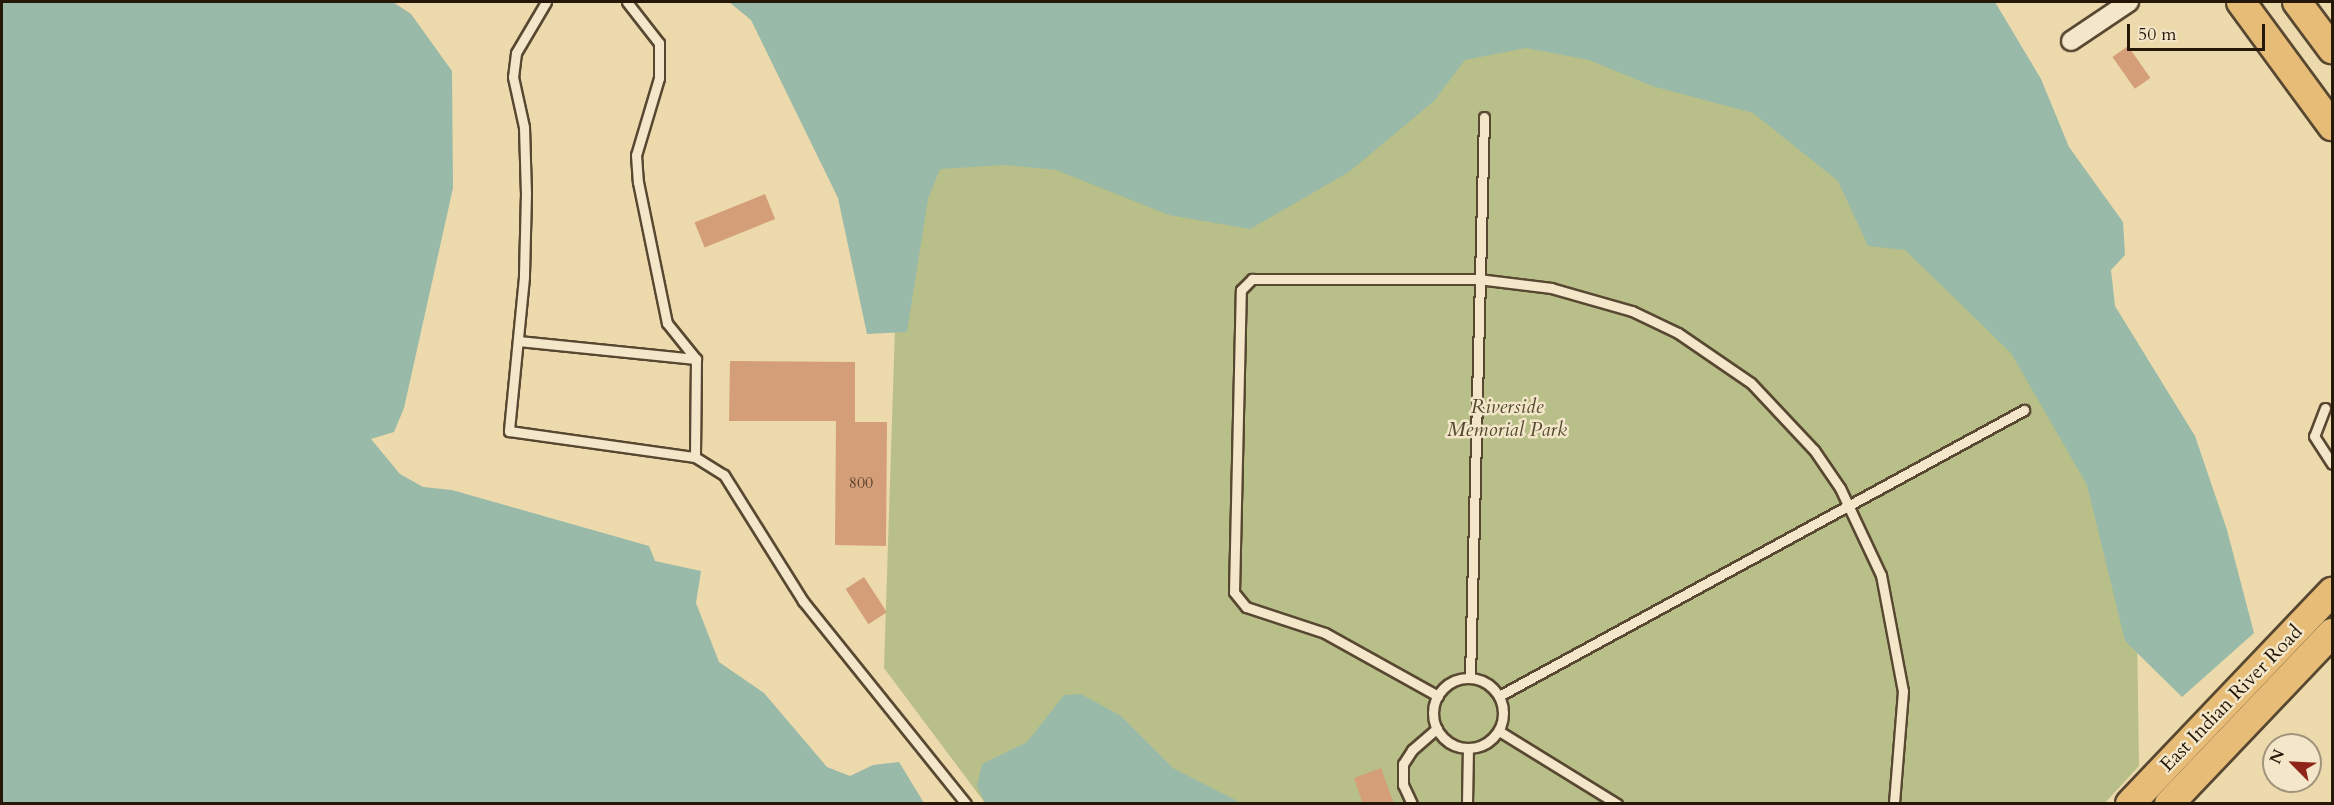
<!DOCTYPE html>
<html>
<head>
<meta charset="utf-8">
<style>
  body { margin:0 }
  #map { position:relative; width:2334px; height:805px; overflow:hidden; background:#ecd9ac; font-family:Cardo,serif }
  div>[style] { position:absolute }
  .green>* { inset:0; background:#b9bf88 }
  .water>* { inset:0; background:#99baa8 }
  .building>* { inset:0; background:#d49e78; transform-origin:0 0 }
  .roads { filter:drop-shadow(2px 0 #584832) drop-shadow(-2px 0 #584832) drop-shadow(0 2px #584832) drop-shadow(0 -2px #584832) }
  .service>* { height:9px; margin:-4.5px; padding:0 4.5px; transform-origin:4.5px; border-radius:4.5px; background:#f3e6c9 }
  .service>.ring { margin:-4.5px; padding:0; box-sizing:content-box; background:none; border:9px solid #f3e6c9; border-radius:50% }
  .minor>* { height:18px; margin:-9px; padding:0 9px; transform-origin:9px; border-radius:9px; background:#f3e6c9 }
  .primary>* { height:28px; margin:-14px; padding:0 14px; transform-origin:14px; border-radius:14px; background:#e6bc76 }
  span { translate:-50% -50%; white-space:nowrap; text-align:center; line-height:1.15; -webkit-text-stroke:5px #f3e6c9; paint-order:stroke }
  .number-label { font-size:16px; color:#523a25 }
  .number-label span { -webkit-text-stroke-width:0 }
  .park-label { font-size:20px; color:#524a2f; font-style:italic }
  .street-label { font-size:20px; color:#261809 }
  .frame { position:absolute; inset:0; border:3px solid #261809; pointer-events:none }
  .north { position:absolute; left:2262px; top:733px; width:60px; height:60px; box-sizing:border-box; background:#f3e6c9; border:2px solid #a1947c; border-radius:50%; rotate:294deg; font-size:16px; font-weight:700; line-height:24px; text-align:center; color:#261809 }
  .north::after { content:''; display:block; margin:auto; width:21px; height:27px; background:#8f2418; clip-path:polygon(50% 0,100% 100%,50% 72%,0 100%) }
  .scale { position:absolute; left:2127px; top:24px; width:138px; height:27px; box-sizing:border-box; border:3px solid #261809; border-top:0; padding-left:8px; font-size:18px; line-height:21px; white-space:nowrap; color:#261809; -webkit-text-stroke:4px #f3e6c9; paint-order:stroke }
</style>
</head>
<body>
<div id="map">
  <div class="green">
    <i style="clip-path:polygon(1489px 16px,1763px 101px,2054px 378px,2137px 629px,2139px 766px,2104px 804px,985px 803px,884px 668px,904px 49px)"></i>
  </div>
  <div class="water">
    <i style="clip-path:polygon(2px 2px,393px 2px,411px 14px,452px 71px,453px 188px,404px 408px,394px 432px,371px 439px,400px 474px,423px 487px,452px 490px,649px 546px,655px 561px,701px 571px,696px 603px,719px 662px,764px 693px,827px 767px,850px 776px,873px 765px,899px 762px,924px 803px,2px 803px)"></i>
    <i style="clip-path:polygon(729px 2px,1995px 2px,2041px 79px,2069px 147px,2123px 222px,2125px 255px,2111px 270px,2115px 306px,2195px 436px,2227px 530px,2254px 633px,2182px 697px,2125px 641px,2087px 485px,2011px 353px,1905px 250px,1868px 246px,1838px 181px,1753px 113px,1652px 86px,1589px 60px,1526px 48px,1465px 60px,1434px 101px,1349px 172px,1250px 229px,1169px 215px,1056px 170px,1006px 165px,940px 169px,928px 199px,907px 332px,867px 334px,838px 198px,751px 20px)"></i>
    <i style="clip-path:polygon(1081px 694px,1121px 716px,1173px 768px,1241px 803px,985px 803px,977px 786px,982px 764px,1027px 742px,1064px 695px)"></i>
  </div>
  <div class="building">
    <i style="left:2128px;top:46px;width:39px;height:19px;rotate:55deg"></i>
    <i style="left:765px;top:194px;width:27px;height:76px;rotate:68deg"></i>
    <i style="clip-path:polygon(730px 361px,855px 362px,855px 422px,887px 422px,886px 546px,835px 545px,836px 421px,729px 421px)"></i>
    <i style="left:864px;top:577px;width:42px;height:22px;rotate:57deg"></i>
    <i style="clip-path:polygon(1381px 768px,1394px 804px,1363px 804px,1354px 778px)"></i>
  </div>
  <div class="roads">
    <div class="service">
      <i style="left:546px;top:2px;width:59px;rotate:120.5deg"></i>
      <i style="left:516px;top:53px;width:24px;rotate:97deg"></i>
      <i style="left:513px;top:77px;width:51px;rotate:77.6deg"></i>
      <i style="left:524px;top:127px;width:66px;rotate:88.3deg"></i>
      <i style="left:526px;top:193px;width:84px;rotate:91.4deg"></i>
      <i style="left:524px;top:277px;width:155px;rotate:95.6deg"></i>
      <i style="left:509px;top:431px;width:188px;rotate:8deg"></i>
      <i style="left:695px;top:457px;width:34px;rotate:32deg"></i>
      <i style="left:724px;top:475px;width:149px;rotate:57.9deg"></i>
      <i style="left:803px;top:601px;width:260px;rotate:51.2deg"></i>
      <i style="left:627px;top:2px;width:52px;rotate:52deg"></i>
      <i style="left:659px;top:43px;width:35px;rotate:90deg"></i>
      <i style="left:659px;top:78px;width:80px;rotate:106.6deg"></i>
      <i style="left:636px;top:155px;width:27px;rotate:86deg"></i>
      <i style="left:638px;top:182px;width:144px;rotate:78.4deg"></i>
      <i style="left:667px;top:323px;width:46px;rotate:51.1deg"></i>
      <i style="left:696px;top:359px;width:98px;rotate:90.6deg"></i>
      <i style="left:518px;top:341px;width:179px;rotate:5.8deg"></i>
      <i style="left:2325px;top:408px;width:30px;rotate:111deg"></i>
      <i style="left:2314px;top:436px;width:33px;rotate:57deg"></i>
      <i style="left:1470px;top:678px;width:561px;rotate:-88.57deg"></i>
      <i class="ring" style="left:1433px;top:678px;width:61px;height:61px"></i>
      <i style="left:1438px;top:696px;width:129px;rotate:-150.9deg"></i>
      <i style="left:1325px;top:633px;width:83px;rotate:-161.8deg"></i>
      <i style="left:1246px;top:607px;width:19px;rotate:-129deg"></i>
      <i style="left:1234px;top:592px;width:302px;rotate:-88.7deg"></i>
      <i style="left:1241px;top:290px;width:16px;rotate:-45deg"></i>
      <i style="left:1252px;top:279px;width:226px"></i>
      <i style="left:1478px;top:279px;width:74px;rotate:7deg"></i>
      <i style="left:1551px;top:288px;width:84px;rotate:15.9deg"></i>
      <i style="left:1632px;top:311px;width:51px;rotate:25.6deg"></i>
      <i style="left:1678px;top:333px;width:88px;rotate:34.4deg"></i>
      <i style="left:1751px;top:383px;width:92px;rotate:46.8deg"></i>
      <i style="left:1814px;top:450px;width:46px;rotate:55.6deg"></i>
      <i style="left:1840px;top:488px;width:96px;rotate:64.8deg"></i>
      <i style="left:1881px;top:575px;width:118px;rotate:79.3deg"></i>
      <i style="left:1903px;top:691px;width:113px;rotate:94.6deg"></i>
      <i style="left:1499px;top:696px;width:598px;rotate:-28.58deg"></i>
      <i style="left:1499px;top:731px;width:139px;rotate:31.7deg"></i>
      <i style="left:1412px;top:804px;width:21px;rotate:-115deg"></i>
      <i style="left:1403px;top:785px;width:21px;rotate:-90deg"></i>
      <i style="left:1403px;top:764px;width:17px;rotate:-57deg"></i>
      <i style="left:1412px;top:750px;width:33px;rotate:-41deg"></i>
      <i style="left:1467px;top:804px;width:55px;rotate:-89deg"></i>
    </div>
    <div class="minor">
      <i style="left:2071px;top:41px;width:70px;rotate:-33.9deg"></i>
    </div>
    <div class="primary">
      <i style="left:2241px;top:2px;width:154px;rotate:53.7deg"></i>
      <i style="left:2297px;top:2px;width:59px;rotate:53.3deg"></i>
      <i style="left:2130px;top:804px;width:293px;rotate:-46.4deg"></i>
      <i style="left:2169px;top:804px;width:236px;rotate:-46.4deg"></i>
    </div>
  </div>
  <div class="number-label">
    <span style="left:861px;top:483px">800</span>
  </div>
  <div class="park-label">
    <span style="left:1507px;top:418px">Riverside<br>Memorial Park</span>
  </div>
  <div class="street-label">
    <span style="left:2231px;top:698px;rotate:-46deg">East Indian River Road</span>
  </div>
  <div class="frame"></div>
  <div class="north">N</div>
  <div class="scale">50 m</div>
</div>
</body>
</html>
